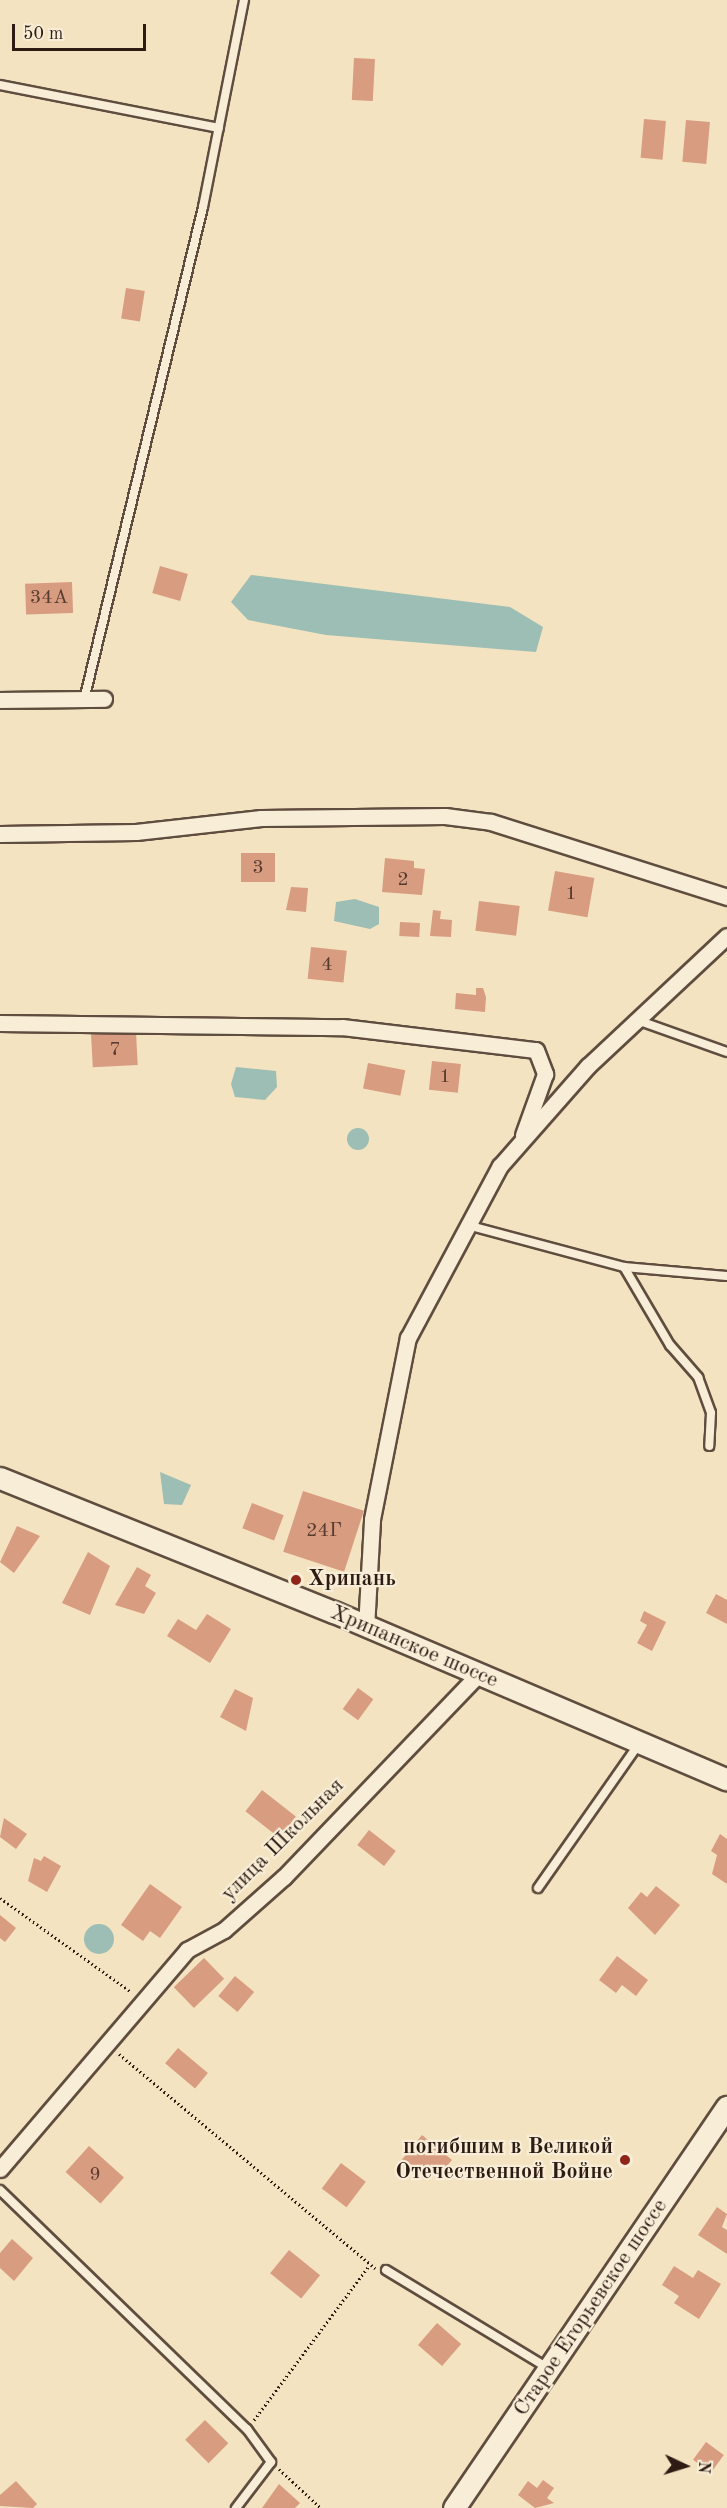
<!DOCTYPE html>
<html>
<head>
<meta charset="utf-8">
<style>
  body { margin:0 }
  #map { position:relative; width:727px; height:2508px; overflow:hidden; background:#f4e3c0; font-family:"Old Standard TT",serif }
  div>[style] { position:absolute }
  .water>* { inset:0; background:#9cbeb4 }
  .round { border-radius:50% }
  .building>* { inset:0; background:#d89c81; transform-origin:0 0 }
  .path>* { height:3px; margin-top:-1.5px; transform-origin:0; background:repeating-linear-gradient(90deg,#2d1b14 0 1.5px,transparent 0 4.5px) }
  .roads { filter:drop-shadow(2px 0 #5f4d3f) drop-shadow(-2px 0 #5f4d3f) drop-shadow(0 2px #5f4d3f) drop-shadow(0 -2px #5f4d3f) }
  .service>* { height:8px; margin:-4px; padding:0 4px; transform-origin:4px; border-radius:4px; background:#f8edd6 }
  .minor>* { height:15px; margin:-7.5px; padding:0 7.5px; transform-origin:7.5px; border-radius:7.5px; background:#f8edd6 }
  .secondary>* { height:21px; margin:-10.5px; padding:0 10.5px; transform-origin:10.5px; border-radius:10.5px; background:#f8edd6 }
  .dots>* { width:16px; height:16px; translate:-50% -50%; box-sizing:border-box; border:3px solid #f8edd6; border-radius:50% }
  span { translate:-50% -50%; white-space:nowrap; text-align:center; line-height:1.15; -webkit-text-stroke:4.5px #f8edd6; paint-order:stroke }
  .number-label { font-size:20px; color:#583b2f }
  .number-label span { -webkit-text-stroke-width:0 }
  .poi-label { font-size:22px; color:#2d1b14; font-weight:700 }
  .left { translate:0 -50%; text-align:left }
  .right { translate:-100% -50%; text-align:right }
  .street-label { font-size:22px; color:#2d1b14 }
  .north { position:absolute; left:655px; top:2436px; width:60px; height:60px; -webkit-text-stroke:4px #f8edd6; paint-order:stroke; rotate:94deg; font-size:16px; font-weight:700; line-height:24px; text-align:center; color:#2d1b14 }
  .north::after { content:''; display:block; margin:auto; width:21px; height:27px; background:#2d1b14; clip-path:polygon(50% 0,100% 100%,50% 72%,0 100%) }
  .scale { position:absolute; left:12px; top:24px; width:134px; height:27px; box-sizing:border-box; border:3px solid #2d1b14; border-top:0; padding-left:8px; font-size:18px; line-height:21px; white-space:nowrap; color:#2d1b14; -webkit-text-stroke:4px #f8edd6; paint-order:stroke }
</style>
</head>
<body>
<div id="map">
  <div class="water">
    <i style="clip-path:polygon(251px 575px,510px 607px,543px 627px,536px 652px,326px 635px,248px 620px,231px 602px)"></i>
    <i style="clip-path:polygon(355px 899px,379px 907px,379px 924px,370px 929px,334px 921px,336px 902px)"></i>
    <i style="clip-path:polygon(236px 1067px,276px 1071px,277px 1087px,265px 1100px,235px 1097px,231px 1084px)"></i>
    <i class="round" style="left:347px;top:1128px;width:22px;height:22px"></i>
    <i style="clip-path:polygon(160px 1472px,191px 1485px,182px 1505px,164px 1504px)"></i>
    <i class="round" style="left:84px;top:1924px;width:30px;height:30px"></i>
  </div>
  <div class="building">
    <i style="left:354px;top:58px;width:21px;height:42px;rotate:3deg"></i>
    <i style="left:644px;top:119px;width:22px;height:39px;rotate:5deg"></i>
    <i style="left:686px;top:120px;width:24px;height:42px;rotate:5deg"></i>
    <i style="left:126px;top:288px;width:19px;height:31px;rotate:9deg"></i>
    <i style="left:160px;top:566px;width:29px;height:28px;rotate:16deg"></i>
    <i style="left:72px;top:582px;width:31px;height:47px;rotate:88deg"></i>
    <i style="left:275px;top:853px;width:29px;height:34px;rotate:90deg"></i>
    <i style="clip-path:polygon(385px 858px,414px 861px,414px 868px,425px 869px,422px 895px,382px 892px)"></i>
    <i style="left:555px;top:871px;width:40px;height:40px;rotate:10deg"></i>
    <i style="clip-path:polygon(291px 887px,308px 888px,306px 912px,286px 910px)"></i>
    <i style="left:479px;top:901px;width:41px;height:30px;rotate:7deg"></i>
    <i style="clip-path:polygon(433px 910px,441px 911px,440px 919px,452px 920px,451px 937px,430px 936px)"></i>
    <i style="left:400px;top:922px;width:20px;height:14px;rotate:3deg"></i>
    <i style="left:311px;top:947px;width:36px;height:32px;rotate:6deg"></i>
    <i style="clip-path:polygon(476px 988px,483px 988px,486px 997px,485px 1012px,455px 1009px,456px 993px,476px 995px)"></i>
    <i style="left:136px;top:1032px;width:33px;height:45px;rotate:87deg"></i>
    <i style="left:432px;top:1061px;width:29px;height:29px;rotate:6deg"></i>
    <i style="left:368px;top:1063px;width:38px;height:26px;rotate:11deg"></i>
    <i style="left:303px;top:1491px;width:64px;height:64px;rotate:18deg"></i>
    <i style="left:252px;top:1503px;width:34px;height:27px;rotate:21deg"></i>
    <i style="clip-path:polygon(17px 1526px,40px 1536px,14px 1573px,0 1562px)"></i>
    <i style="clip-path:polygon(88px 1552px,110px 1566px,90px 1615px,62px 1603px)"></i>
    <i style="clip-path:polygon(137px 1567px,151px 1575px,145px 1586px,156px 1593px,144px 1614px,115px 1605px)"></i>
    <i style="clip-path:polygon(716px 1594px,727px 1600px,727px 1624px,706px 1613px)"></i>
    <i style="clip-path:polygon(644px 1611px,666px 1622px,652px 1651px,637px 1643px,647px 1625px,640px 1621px)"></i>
    <i style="clip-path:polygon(207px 1614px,231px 1629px,210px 1663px,167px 1636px,178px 1619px,196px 1630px)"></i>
    <i style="left:358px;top:1688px;width:19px;height:26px;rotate:36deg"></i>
    <i style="clip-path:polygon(235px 1689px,253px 1698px,246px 1731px,220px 1717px)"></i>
    <i style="left:262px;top:1790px;width:43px;height:27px;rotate:38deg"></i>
    <i style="clip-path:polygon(4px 1818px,27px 1834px,16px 1849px,0 1837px)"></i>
    <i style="left:369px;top:1830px;width:34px;height:19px;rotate:38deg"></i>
    <i style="clip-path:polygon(720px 1834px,727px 1839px,727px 1884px,712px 1874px,717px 1855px,711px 1851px)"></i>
    <i style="clip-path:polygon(44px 1856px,61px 1866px,47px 1892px,28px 1881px,34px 1858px,41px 1861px)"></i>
    <i style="clip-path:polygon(150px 1884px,182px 1907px,160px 1938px,150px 1931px,143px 1941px,121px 1925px)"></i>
    <i style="clip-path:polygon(656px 1886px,680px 1905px,655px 1935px,628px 1908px,641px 1892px,647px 1897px)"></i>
    <i style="clip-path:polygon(0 1915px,16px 1928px,5px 1942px,0 1938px)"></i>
    <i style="clip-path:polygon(617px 1956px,648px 1980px,636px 1996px,622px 1985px,616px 1993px,599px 1980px)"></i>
    <i style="left:204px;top:1958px;width:29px;height:42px;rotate:46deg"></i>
    <i style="left:235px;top:1976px;width:25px;height:26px;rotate:40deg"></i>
    <i style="left:178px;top:2048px;width:39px;height:20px;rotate:40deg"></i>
    <i style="clip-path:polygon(422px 2135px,452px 2160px,440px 2174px,428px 2164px,417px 2177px,400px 2162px)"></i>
    <i style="left:89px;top:2146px;width:47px;height:35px;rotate:42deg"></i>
    <i style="left:341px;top:2163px;width:31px;height:32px;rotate:37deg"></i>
    <i style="clip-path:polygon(717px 2207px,727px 2214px,722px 2227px,727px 2230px,727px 2254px,698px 2235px)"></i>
    <i style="clip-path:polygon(12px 2239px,33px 2258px,14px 2281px,0 2268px,0 2253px)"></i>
    <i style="left:289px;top:2250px;width:40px;height:30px;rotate:39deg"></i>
    <i style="clip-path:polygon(674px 2266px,693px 2278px,698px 2270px,721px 2284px,699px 2319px,674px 2303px,679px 2296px,662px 2285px)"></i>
    <i style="left:437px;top:2323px;width:32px;height:29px;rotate:41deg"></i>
    <i style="left:205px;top:2420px;width:33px;height:28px;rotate:45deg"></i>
    <i style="left:706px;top:2442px;width:22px;height:22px;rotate:36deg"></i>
    <i style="clip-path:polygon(543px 2480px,554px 2488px,547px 2498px,554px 2503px,535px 2508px,518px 2495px,528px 2481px,537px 2488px)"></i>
    <i style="clip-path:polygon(16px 2481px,37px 2504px,33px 2508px,0 2506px,0 2495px)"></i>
    <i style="clip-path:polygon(279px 2484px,300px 2503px,295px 2508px,262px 2508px)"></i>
  </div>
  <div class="path">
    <i style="left:0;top:1898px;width:160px;rotate:35.6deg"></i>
    <i style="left:119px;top:2054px;width:334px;rotate:39.9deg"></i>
    <i style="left:254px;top:2420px;width:191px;rotate:-53.3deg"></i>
    <i style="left:279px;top:2469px;width:57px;rotate:42.9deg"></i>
  </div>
  <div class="roads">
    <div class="service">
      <i style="left:0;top:85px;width:223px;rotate:11.1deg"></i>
      <i style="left:84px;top:700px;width:507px;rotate:-76.43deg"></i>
      <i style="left:203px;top:207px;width:211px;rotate:-78.8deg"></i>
      <i style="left:640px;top:1021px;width:92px;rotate:19.6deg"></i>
      <i style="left:467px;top:1225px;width:163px;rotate:15deg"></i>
      <i style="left:624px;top:1267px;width:103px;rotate:5deg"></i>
      <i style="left:624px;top:1267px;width:91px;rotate:59.5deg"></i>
      <i style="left:670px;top:1345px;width:43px;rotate:48.8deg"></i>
      <i style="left:698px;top:1377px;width:38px;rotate:70deg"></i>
      <i style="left:711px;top:1413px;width:33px;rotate:93deg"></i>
      <i style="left:538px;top:1888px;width:176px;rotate:-55deg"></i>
      <i style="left:0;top:2190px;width:344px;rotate:44.1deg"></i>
      <i style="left:247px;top:2429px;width:41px;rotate:54deg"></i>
      <i style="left:271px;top:2462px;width:58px;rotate:127.3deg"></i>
      <i style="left:386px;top:2270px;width:189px;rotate:31.2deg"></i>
    </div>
    <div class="minor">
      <i style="left:0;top:700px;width:104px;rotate:-0.6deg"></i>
      <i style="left:0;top:834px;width:136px;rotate:-0.8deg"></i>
      <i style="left:136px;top:832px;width:126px;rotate:-6.4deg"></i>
      <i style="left:261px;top:818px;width:184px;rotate:-0.6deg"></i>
      <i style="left:445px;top:816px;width:46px;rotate:7.4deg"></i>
      <i style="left:491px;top:822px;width:248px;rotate:17.6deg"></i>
      <i style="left:0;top:1023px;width:342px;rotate:0.7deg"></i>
      <i style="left:342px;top:1027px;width:195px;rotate:6.8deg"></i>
      <i style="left:536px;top:1050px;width:26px;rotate:69deg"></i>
      <i style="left:545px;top:1074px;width:65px;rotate:109.8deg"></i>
      <i style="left:366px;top:1628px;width:109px;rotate:-86.8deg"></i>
      <i style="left:372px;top:1519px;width:185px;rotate:-78.8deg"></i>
      <i style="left:408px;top:1338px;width:195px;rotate:-61.9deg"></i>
      <i style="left:500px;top:1166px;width:133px;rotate:-48.7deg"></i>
      <i style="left:588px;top:1066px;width:190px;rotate:-43.1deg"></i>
      <i style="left:0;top:2169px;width:288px;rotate:-49.5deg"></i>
      <i style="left:187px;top:1950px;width:42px;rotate:-28.4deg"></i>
      <i style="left:224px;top:1930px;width:80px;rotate:-41.5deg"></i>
      <i style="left:284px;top:1877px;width:281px;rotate:-46.2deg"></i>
    </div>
    <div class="secondary">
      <i style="left:0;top:1478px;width:360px;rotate:21.9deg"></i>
      <i style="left:334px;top:1612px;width:427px;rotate:23.1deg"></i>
      <i style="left:454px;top:2508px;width:485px;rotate:-55.8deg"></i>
    </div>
  </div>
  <div class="dots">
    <i style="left:296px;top:1580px;background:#8f2418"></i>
    <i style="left:625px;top:2160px;background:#8f2418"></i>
  </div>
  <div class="number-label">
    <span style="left:49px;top:598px">34А</span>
    <span style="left:258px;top:868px">3</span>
    <span style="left:403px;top:880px">2</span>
    <span style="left:571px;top:894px">1</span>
    <span style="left:327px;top:965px">4</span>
    <span style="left:115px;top:1050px">7</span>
    <span style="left:445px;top:1077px">1</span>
    <span style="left:324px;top:1531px">24Г</span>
    <span style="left:95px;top:2175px">9</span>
  </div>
  <div class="poi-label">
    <span class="left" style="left:308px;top:1580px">Хрипань</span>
    <span class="right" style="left:613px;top:2160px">погибшим в Великой<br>Отечественной Войне</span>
  </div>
  <div class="street-label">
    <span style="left:414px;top:1647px;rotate:23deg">Хрипанское шоссе</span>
    <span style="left:283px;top:1840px;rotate:-45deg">улица Школьная</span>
    <span style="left:591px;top:2308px;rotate:-56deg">Старое Егорьевское шоссе</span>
  </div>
  <div class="north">N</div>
  <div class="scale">50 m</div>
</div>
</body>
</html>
